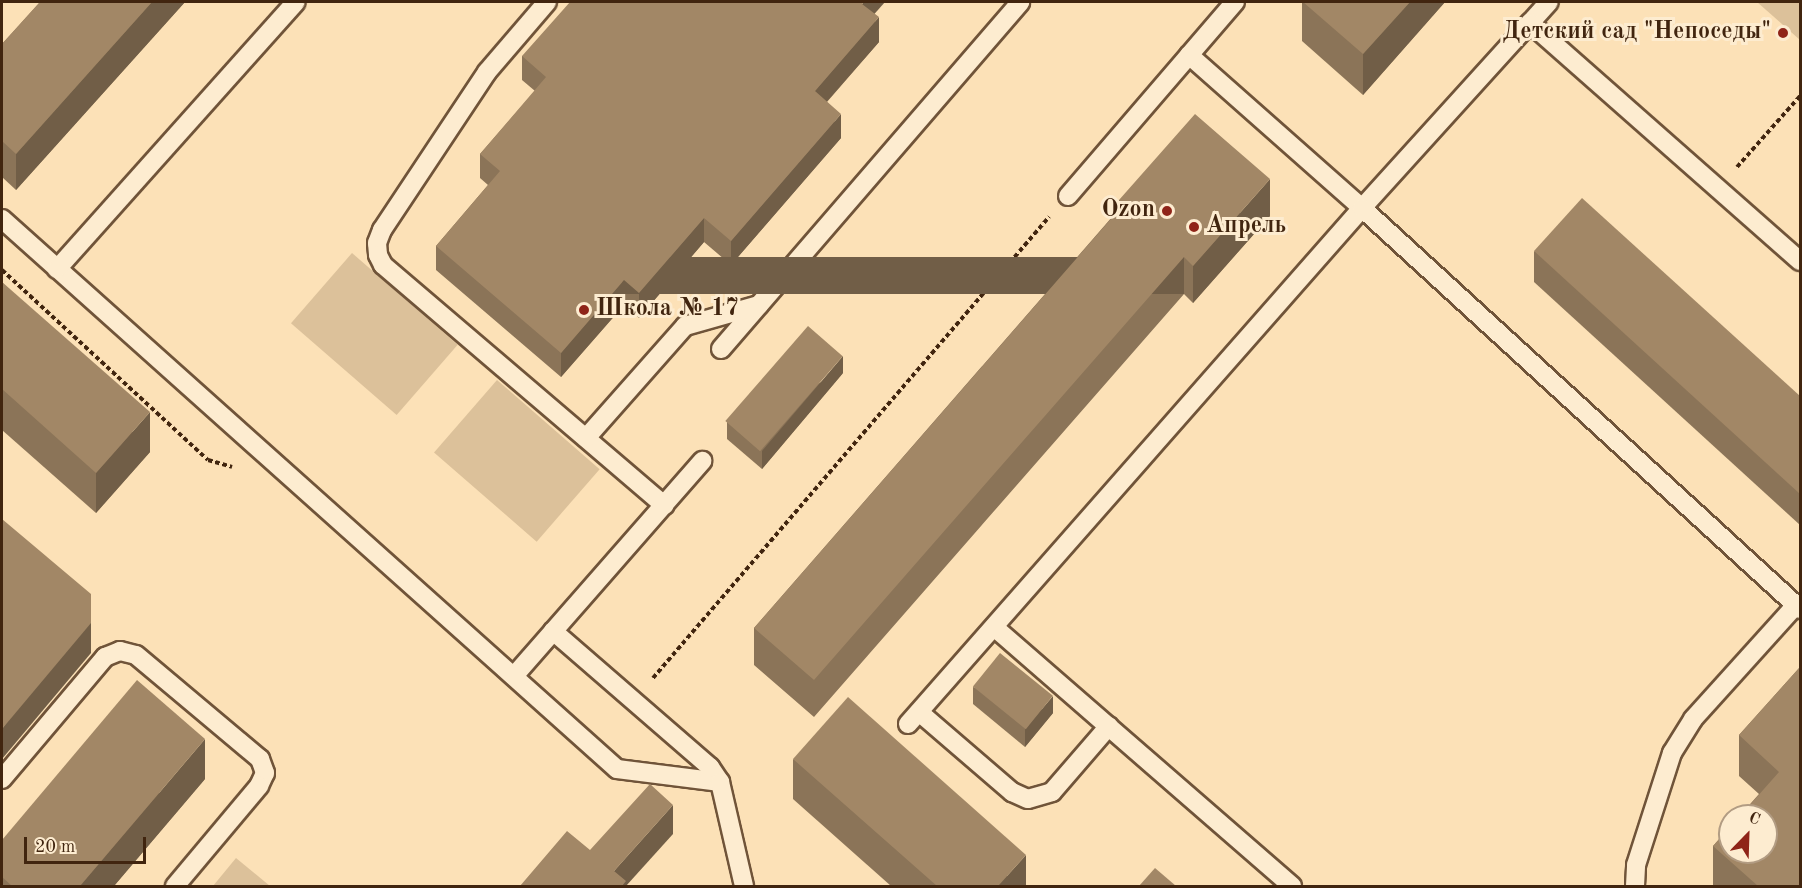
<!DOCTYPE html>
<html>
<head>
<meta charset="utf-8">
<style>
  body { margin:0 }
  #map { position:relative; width:1802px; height:888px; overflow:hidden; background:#fce1b7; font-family:"Old Standard TT",serif }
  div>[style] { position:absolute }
  .green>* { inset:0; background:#dcc19a; transform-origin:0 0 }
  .path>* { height:4px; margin-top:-2px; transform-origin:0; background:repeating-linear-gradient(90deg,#41250f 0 4.5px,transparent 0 7.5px) }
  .roads { filter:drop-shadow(2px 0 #705439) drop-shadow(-2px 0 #705439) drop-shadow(0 2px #705439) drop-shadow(0 -2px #705439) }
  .service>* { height:18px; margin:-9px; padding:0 9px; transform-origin:9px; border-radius:9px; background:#fdecd0 }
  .wall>* { inset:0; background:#8b7458 }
  .shaded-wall>* { inset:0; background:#715e47; transform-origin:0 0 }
  .building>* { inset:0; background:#a28766; transform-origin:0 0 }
  .dots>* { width:16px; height:16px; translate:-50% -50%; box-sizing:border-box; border:3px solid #fdecd0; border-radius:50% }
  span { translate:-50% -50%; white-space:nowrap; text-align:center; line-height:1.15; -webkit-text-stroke:6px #fdecd0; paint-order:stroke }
  .poi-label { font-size:24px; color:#41250f; font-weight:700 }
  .right { translate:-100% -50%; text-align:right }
  .left { translate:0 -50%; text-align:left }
  .frame { position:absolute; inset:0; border:3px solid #41250f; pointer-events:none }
  .north { position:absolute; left:1718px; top:804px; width:60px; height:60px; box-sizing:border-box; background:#fdecd0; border:2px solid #b29c83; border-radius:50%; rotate:23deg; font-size:16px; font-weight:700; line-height:24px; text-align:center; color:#41250f }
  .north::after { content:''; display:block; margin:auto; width:21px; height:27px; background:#8f2418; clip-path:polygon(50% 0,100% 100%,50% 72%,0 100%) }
  .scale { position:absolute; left:24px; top:837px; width:122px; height:27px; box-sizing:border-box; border:3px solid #41250f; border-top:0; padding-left:8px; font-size:18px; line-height:21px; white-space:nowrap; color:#41250f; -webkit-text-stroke:4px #fdecd0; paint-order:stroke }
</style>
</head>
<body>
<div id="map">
  <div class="green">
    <i style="clip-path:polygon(1757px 2px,1800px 2px,1800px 40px)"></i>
    <i style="left:352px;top:253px;width:140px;height:93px;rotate:41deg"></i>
    <i style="left:497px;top:380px;width:136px;height:96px;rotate:41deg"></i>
    <i style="clip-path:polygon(236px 858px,270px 886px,213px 886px)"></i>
  </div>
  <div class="path">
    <i style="left:1737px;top:167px;width:95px;rotate:-48.4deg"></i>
    <i style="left:2px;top:270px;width:280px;rotate:42.7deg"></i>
    <i style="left:208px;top:460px;width:25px;rotate:16deg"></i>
    <i style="left:653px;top:678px;width:608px;rotate:-49.34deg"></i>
  </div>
  <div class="roads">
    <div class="service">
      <i style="left:547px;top:2px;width:92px;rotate:130.6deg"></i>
      <i style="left:487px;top:72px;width:190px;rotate:123.6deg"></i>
      <i style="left:382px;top:230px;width:14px;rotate:111deg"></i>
      <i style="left:377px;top:243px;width:12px;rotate:85deg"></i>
      <i style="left:378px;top:255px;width:11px;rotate:63deg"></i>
      <i style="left:383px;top:265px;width:370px;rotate:40.5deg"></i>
      <i style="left:1530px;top:23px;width:28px;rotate:-48deg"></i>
      <i style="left:1189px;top:55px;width:231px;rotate:41.5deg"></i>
      <i style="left:1362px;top:208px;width:250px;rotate:-47.8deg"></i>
      <i style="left:1530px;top:23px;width:360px;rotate:41.4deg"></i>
      <i style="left:1068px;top:196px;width:256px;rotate:-49.3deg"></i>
      <i style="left:2px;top:219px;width:825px;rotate:41.81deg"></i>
      <i style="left:617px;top:769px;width:104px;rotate:7.2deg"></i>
      <i style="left:57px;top:269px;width:358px;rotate:-48.2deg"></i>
      <i style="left:721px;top:349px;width:458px;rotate:-49.2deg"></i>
      <i style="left:586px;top:438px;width:149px;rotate:-48.5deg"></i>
      <i style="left:685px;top:326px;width:77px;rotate:-15.8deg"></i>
      <i style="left:994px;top:627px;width:395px;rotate:41deg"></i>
      <i style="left:553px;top:631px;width:208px;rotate:40.9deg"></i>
      <i style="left:710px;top:767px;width:18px;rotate:56deg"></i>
      <i style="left:720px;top:782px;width:107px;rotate:77deg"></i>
      <i style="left:514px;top:676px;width:286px;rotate:-48.8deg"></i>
      <i style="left:919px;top:712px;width:123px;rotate:40.7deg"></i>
      <i style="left:1012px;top:792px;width:17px;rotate:24deg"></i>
      <i style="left:1028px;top:799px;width:25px;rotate:-16deg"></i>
      <i style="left:1052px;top:792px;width:87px;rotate:-49.2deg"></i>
      <i style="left:908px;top:724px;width:687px;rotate:-48.66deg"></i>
      <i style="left:1362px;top:208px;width:594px;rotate:42.47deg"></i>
      <i style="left:2px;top:779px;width:160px;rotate:-49.8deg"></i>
      <i style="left:105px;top:657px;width:16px;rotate:-22deg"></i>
      <i style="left:120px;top:651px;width:16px;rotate:14deg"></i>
      <i style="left:136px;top:655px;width:162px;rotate:40deg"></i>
      <i style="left:260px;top:759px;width:15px;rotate:70deg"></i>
      <i style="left:265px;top:773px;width:14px;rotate:115deg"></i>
      <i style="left:259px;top:786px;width:131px;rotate:130deg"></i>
      <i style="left:1635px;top:886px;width:21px;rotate:-87deg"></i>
      <i style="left:1636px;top:865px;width:118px;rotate:-72.2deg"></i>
      <i style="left:1672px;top:753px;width:40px;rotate:-58deg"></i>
      <i style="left:1693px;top:719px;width:154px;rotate:-47.9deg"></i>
    </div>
  </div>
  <div class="wall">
    <i style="clip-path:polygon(40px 2px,185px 2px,16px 190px,2px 177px,2px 44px)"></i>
    <i style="clip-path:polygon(1302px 2px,1445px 2px,1363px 95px,1302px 41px)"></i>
    <i style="clip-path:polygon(874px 14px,879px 42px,827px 102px,841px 138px,731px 265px,704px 242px,639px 318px,624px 305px,561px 377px,436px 270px,436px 246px,488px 185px,480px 178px,480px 154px,535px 91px,522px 80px,522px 56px)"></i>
    <i style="clip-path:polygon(1119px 200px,1270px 216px,1193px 303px,1184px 294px,814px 717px,754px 665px,754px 628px,1119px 209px)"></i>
    <i style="clip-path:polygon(1534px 251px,1800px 396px,1800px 525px,1534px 282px)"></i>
    <i style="clip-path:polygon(2px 282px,150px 452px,96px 513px,2px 430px)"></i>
    <i style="clip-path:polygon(843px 373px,762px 469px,727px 439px,727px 422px)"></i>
    <i style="clip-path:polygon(1800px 667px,1800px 886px,1713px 886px,1713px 846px,1759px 794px,1739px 776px,1739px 735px)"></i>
    <i style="clip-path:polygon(973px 687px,1053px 713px,1025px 747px,973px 704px)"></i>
    <i style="clip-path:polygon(793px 759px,1026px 886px,891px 886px,793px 799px)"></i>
    <i style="clip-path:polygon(205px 779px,114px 886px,2px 886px,2px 840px)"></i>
  </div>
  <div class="shaded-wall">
    <i style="clip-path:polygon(152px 2px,185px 2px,16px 190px,16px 154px)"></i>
    <i style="clip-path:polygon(864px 2px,885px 2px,862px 28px,862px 4px)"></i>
    <i style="clip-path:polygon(1410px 2px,1445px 2px,1363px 95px,1363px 54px)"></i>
    <i style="clip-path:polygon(879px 17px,879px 42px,815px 115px,815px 91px)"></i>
    <i style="clip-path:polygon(841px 114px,841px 138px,731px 265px,731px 241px)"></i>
    <i style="clip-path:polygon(1270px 179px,1270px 216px,1193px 303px,1193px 266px)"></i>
    <i style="clip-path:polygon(704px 218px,704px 242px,639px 318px,639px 293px)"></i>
    <i style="left:1184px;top:257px;width:37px;height:562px;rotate:90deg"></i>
    <i style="clip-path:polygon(624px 280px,624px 305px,561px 377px,561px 353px)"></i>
    <i style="clip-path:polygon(843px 356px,843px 373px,762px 469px,762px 451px)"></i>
    <i style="clip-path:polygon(150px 412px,150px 452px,96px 513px,96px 473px)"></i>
    <i style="clip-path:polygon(91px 594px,91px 653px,2px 759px,2px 729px)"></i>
    <i style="clip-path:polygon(1053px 696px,1053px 713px,1025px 747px,1025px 729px)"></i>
    <i style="clip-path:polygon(205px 739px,205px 779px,114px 886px,80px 886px)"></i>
    <i style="clip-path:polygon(673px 805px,673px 834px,626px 886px,614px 886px,614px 871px)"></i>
    <i style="clip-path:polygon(1026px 855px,1026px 886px,998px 886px)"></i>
  </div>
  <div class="building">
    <i style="clip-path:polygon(40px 2px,152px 2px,16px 154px,2px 141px,2px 44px)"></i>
    <i style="clip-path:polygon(570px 2px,864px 2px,862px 4px,879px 17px,815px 91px,841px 114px,731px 241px,704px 218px,639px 293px,624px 280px,561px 353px,436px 246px,500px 171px,480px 154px,546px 77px,522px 56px)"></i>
    <i style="clip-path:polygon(1303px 2px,1410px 2px,1363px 54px)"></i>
    <i style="clip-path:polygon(1195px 114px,1270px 179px,1193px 266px,1184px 257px,814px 680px,754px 628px,1124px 204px,1119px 200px)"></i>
    <i style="clip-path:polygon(1582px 198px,1800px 396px,1800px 494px,1534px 251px)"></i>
    <i style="clip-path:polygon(2px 282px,150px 412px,96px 473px,2px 389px)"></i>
    <i style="left:808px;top:326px;width:46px;height:126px;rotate:41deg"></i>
    <i style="clip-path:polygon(2px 519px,91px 594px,91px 623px,2px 729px)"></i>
    <i style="left:1000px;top:653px;width:68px;height:43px;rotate:39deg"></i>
    <i style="clip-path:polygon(1800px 667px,1800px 886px,1758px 886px,1713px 846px,1730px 827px,1730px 852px,1766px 852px,1766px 816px,1740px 816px,1779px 772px,1739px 735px)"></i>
    <i style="clip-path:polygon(137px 680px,205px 739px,80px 886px,12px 886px,2px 877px,2px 840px)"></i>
    <i style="clip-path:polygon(848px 697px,1026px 855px,998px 886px,937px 886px,793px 759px)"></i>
    <i style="clip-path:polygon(650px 784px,673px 805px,614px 871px,626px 881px,622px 886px,520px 886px,567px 831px,590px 850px)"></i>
    <i style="clip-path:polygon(1155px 868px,1176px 886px,1139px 886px)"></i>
  </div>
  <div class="dots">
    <i style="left:1783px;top:33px;background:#8f2418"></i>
    <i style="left:1167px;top:211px;background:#8f2418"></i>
    <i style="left:1194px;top:227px;background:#8f2418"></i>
    <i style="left:584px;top:310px;background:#8f2418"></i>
  </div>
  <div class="poi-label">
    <span class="right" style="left:1771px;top:33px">Детский сад "Непоседы"</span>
    <span class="right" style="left:1155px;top:211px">Ozon</span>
    <span class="left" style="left:1206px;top:227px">Апрель</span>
    <span class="left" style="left:596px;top:310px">Школа № 17</span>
  </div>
  <div class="frame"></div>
  <div class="north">С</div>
  <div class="scale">20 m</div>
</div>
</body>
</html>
